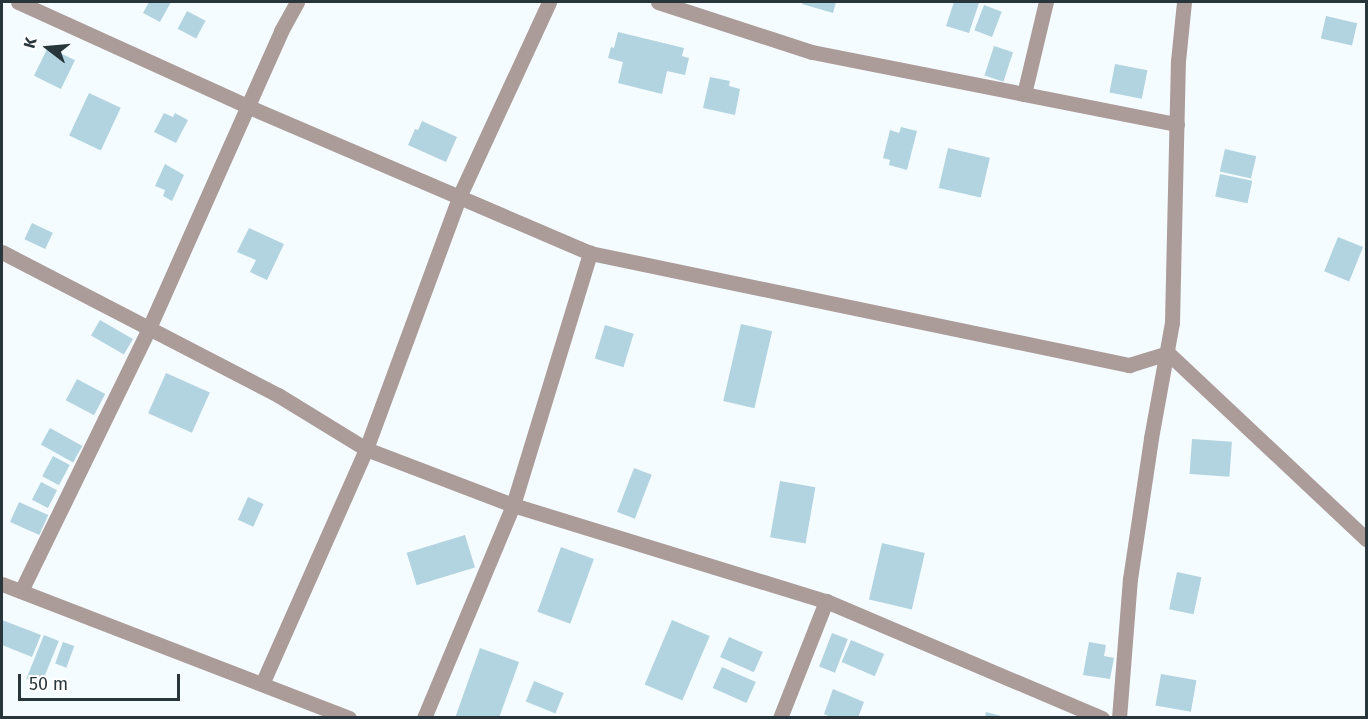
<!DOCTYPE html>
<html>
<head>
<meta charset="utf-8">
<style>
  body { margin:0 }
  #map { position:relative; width:1368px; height:719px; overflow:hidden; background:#f5fcff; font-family:"Fira Sans",sans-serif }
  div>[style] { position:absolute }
  .building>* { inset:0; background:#b2d4e1; transform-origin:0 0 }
  .minor>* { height:15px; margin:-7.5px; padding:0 7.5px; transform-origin:7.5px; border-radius:7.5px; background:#ab9c9a }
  span { translate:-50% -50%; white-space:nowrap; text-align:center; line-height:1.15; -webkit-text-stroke:4.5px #fff; paint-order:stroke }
  .frame { position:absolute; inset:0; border:3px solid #28363b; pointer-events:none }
  .north { position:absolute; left:18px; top:18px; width:60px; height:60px; -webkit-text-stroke:4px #fff; paint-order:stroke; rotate:286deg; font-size:16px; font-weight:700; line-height:24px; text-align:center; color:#28363b }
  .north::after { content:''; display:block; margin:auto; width:21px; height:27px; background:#28363b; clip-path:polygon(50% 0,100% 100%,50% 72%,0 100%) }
  .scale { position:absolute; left:18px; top:674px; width:162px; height:27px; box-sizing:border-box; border:3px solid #28363b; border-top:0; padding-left:8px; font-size:18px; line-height:21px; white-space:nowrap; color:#28363b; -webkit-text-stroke:4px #fff; paint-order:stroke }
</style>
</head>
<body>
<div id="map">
  <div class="building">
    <i style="clip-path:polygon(149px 2px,171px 2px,160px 22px,143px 13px)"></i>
    <i style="clip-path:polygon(803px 2px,836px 2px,833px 13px,802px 4px)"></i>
    <i style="clip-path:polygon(954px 2px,979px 3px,969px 33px,946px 26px)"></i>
    <i style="left:984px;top:5px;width:19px;height:27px;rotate:21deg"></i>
    <i style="left:187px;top:11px;width:21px;height:20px;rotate:28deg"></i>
    <i style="left:1326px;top:16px;width:32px;height:23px;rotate:13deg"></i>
    <i style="clip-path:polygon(618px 32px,684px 48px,682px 56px,689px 58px,685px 75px,667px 71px,662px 94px,618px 83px,623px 62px,608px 58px,611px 47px,614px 48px)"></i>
    <i style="left:994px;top:46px;width:20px;height:31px;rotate:18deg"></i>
    <i style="left:48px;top:47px;width:30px;height:32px;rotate:26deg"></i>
    <i style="left:1115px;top:64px;width:33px;height:29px;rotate:11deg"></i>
    <i style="clip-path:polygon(710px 77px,730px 81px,729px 86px,740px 89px,735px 115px,703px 108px)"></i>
    <i style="left:89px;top:93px;width:35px;height:47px;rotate:25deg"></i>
    <i style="clip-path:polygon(164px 113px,173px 117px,175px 113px,188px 120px,176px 143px,154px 132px)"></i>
    <i style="clip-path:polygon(422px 121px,457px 137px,446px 162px,408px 145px,415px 129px,418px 130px)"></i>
    <i style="clip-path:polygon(901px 127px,917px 131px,907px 170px,889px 165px,890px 160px,883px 158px,890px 130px,899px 133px)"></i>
    <i style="left:948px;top:148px;width:43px;height:41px;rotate:13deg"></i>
    <i style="left:1225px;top:149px;width:32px;height:23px;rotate:13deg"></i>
    <i style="clip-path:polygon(165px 164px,184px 175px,172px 201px,163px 196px,165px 190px,155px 186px)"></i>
    <i style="left:1220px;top:174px;width:33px;height:23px;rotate:12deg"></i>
    <i style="left:32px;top:223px;width:23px;height:18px;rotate:25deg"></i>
    <i style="clip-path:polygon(249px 228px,284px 244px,267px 280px,250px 272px,256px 260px,237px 252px)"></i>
    <i style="left:1338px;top:237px;width:27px;height:37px;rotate:22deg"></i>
    <i style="left:100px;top:320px;width:38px;height:18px;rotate:30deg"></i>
    <i style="left:741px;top:324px;width:32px;height:79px;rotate:13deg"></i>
    <i style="left:605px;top:325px;width:30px;height:35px;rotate:17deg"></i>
    <i style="left:166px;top:373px;width:48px;height:44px;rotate:24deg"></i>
    <i style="left:77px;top:379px;width:32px;height:24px;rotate:28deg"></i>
    <i style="left:50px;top:428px;width:37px;height:19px;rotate:29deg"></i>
    <i style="left:1192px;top:439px;width:40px;height:35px;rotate:4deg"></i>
    <i style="left:53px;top:456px;width:19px;height:23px;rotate:28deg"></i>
    <i style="left:634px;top:468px;width:19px;height:47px;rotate:21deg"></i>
    <i style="left:780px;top:481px;width:36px;height:57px;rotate:10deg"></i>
    <i style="left:41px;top:482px;width:18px;height:20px;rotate:27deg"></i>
    <i style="left:248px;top:497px;width:17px;height:25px;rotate:24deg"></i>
    <i style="left:19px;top:502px;width:32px;height:22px;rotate:24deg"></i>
    <i style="left:465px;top:535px;width:34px;height:61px;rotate:73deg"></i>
    <i style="left:882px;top:543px;width:44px;height:58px;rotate:13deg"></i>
    <i style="left:561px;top:547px;width:35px;height:69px;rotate:20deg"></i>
    <i style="left:1177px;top:572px;width:25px;height:38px;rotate:12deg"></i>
    <i style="clip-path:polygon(2px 620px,41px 635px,32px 657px,2px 645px)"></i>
    <i style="left:672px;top:620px;width:41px;height:70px;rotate:23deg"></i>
    <i style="left:832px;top:633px;width:17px;height:36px;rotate:21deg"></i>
    <i style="left:44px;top:635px;width:16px;height:47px;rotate:22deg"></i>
    <i style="left:729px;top:637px;width:37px;height:22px;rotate:24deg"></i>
    <i style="left:851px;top:640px;width:36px;height:24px;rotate:23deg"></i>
    <i style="left:63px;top:642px;width:12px;height:23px;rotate:20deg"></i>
    <i style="clip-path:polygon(1089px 642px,1106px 645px,1104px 656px,1114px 658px,1110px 679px,1083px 675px)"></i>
    <i style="clip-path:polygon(480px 648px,519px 662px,499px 718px,455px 718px)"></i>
    <i style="left:722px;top:667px;width:37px;height:23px;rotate:24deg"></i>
    <i style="left:1161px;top:674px;width:36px;height:32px;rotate:10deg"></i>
    <i style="left:534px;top:681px;width:32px;height:22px;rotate:22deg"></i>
    <i style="clip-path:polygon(833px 689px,864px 702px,858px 718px,832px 718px,824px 714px)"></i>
    <i style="clip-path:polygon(986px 712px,1005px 717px,1005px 718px,985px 718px)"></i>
  </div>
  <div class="minor">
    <i style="left:18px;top:2px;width:252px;rotate:24.4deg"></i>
    <i style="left:247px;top:106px;width:373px;rotate:23.2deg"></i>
    <i style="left:590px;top:253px;width:551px;rotate:11.74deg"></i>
    <i style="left:1129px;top:365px;width:41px;rotate:-17.1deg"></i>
    <i style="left:1168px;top:353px;width:272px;rotate:43.2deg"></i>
    <i style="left:658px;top:2px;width:162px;rotate:18deg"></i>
    <i style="left:812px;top:52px;width:372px;rotate:11.2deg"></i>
    <i style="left:1024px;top:94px;width:95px;rotate:-76.6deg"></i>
    <i style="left:2px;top:252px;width:311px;rotate:27.4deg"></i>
    <i style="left:278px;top:395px;width:103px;rotate:31.5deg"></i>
    <i style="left:366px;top:449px;width:157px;rotate:20.9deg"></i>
    <i style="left:513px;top:505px;width:327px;rotate:17.1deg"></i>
    <i style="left:826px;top:601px;width:300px;rotate:23deg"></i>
    <i style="left:2px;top:584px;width:372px;rotate:21.1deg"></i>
    <i style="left:21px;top:591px;width:292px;rotate:-64deg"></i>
    <i style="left:149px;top:328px;width:325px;rotate:-66deg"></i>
    <i style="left:281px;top:31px;width:33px;rotate:-61deg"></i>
    <i style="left:262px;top:684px;width:257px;rotate:-66.1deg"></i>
    <i style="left:366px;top:449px;width:269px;rotate:-69.7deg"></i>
    <i style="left:459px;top:197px;width:215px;rotate:-65.2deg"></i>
    <i style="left:424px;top:718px;width:231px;rotate:-67.3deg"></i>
    <i style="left:513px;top:505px;width:264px;rotate:-73deg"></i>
    <i style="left:780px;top:718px;width:126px;rotate:-68.5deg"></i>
    <i style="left:1119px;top:718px;width:139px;rotate:-85.5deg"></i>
    <i style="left:1130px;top:579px;width:143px;rotate:-81.5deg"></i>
    <i style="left:1151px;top:438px;width:118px;rotate:-79.7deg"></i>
    <i style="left:1172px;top:322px;width:261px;rotate:-88.7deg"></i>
    <i style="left:1178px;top:61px;width:59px;rotate:-84.2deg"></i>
  </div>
  <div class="frame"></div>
  <div class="north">K</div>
  <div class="scale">50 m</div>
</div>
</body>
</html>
